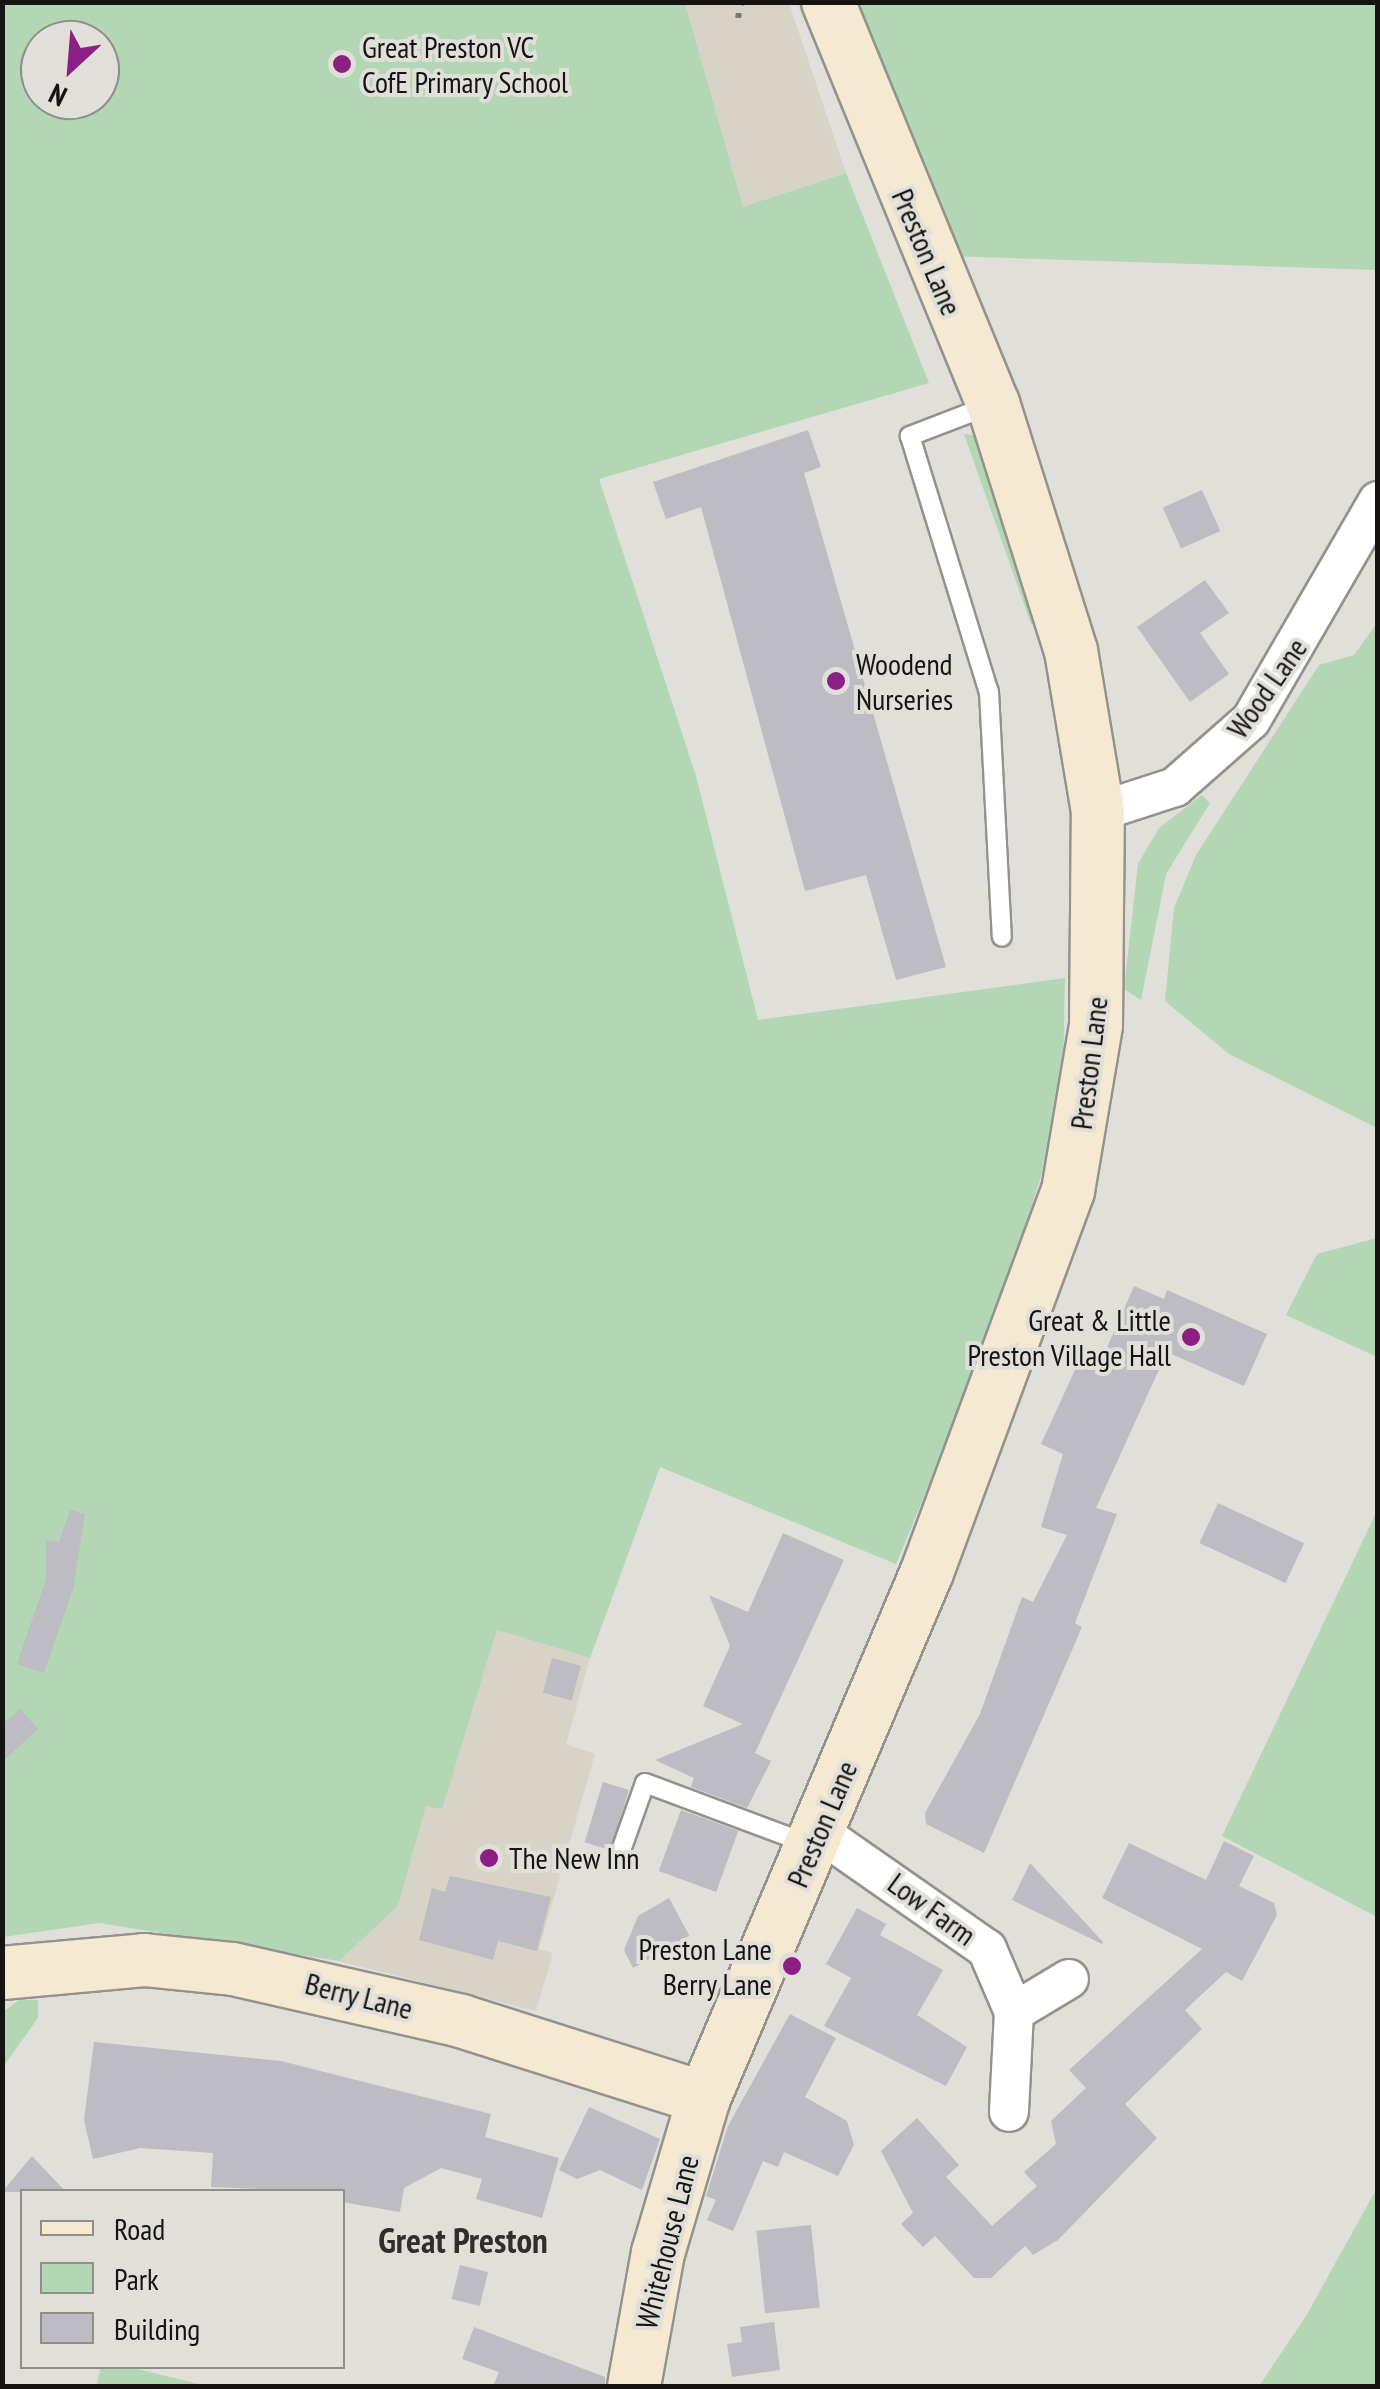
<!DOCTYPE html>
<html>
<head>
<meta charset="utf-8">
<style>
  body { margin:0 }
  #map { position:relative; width:1380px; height:2389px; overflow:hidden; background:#e0dfd9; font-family:"PT Sans Narrow",sans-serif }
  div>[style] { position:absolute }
  .built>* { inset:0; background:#d7d4c7 }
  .green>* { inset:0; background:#b3d6b4 }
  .building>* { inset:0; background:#bcbcc2; transform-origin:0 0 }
  .path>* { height:6px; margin-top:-3px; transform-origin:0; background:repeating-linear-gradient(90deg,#7a7975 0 5px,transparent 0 13px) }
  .roads { filter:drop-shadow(2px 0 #93928c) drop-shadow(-2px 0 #93928c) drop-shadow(0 2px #93928c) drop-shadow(0 -2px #93928c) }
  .lane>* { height:18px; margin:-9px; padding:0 9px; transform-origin:9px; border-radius:9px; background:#fff }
  .street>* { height:38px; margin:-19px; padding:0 19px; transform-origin:19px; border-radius:19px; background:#fff }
  .secondary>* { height:52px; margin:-26px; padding:0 26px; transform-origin:26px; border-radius:26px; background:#f6e9d1 }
  .dots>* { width:28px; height:28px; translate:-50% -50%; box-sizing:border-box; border:5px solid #e0dfd9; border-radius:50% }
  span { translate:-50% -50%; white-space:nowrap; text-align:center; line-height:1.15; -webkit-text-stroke:8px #e0dfd9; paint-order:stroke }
  .poi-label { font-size:30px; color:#151412 }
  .left { translate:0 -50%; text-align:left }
  .right { translate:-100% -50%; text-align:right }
  .street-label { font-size:30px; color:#151412 }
  .quarter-label { font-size:35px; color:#2f2e2a; font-weight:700 }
  .frame { position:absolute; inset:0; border:5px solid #151412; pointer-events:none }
  .legend { position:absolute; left:20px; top:2189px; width:325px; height:180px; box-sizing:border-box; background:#e0dfd9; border:2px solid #8f8e89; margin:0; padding:12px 18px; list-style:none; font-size:30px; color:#151412 }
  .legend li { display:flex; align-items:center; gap:20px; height:50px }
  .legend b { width:50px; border:2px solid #8f8e89 }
  .north { position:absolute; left:20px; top:20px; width:100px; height:100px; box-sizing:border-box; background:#e0dfd9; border:2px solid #8f8e89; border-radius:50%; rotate:206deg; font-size:28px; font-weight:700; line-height:40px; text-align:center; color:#151412 }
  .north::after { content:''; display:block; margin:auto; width:35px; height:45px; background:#8b1f83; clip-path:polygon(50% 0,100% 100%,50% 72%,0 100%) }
</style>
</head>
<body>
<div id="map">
  <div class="built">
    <i style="clip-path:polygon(685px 3px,789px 3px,846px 173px,743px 208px)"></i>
    <i style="clip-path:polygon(497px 1630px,590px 1658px,566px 1744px,595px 1754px,539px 1949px,553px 1953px,536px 2011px,339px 1961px,398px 1906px,426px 1805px,442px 1808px)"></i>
  </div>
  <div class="green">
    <i style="clip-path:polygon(evenodd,2px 3px,685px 3px,743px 207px,846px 173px,929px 383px,599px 479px,696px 776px,758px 1020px,1065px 978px,1063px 1076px,1041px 1176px,993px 1331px,896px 1564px,660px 1467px,590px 1658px,497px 1630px,442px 1809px,426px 1806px,398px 1906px,339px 1961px,99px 1923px,3px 1937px,2px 3px,40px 40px,100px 40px,100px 100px,40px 100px,40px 40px)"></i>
    <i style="clip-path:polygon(852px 3px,1377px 3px,1377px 270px,948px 256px)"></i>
    <i style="clip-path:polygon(964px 434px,987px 437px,1038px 623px,1031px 624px)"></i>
    <i style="clip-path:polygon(1377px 623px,1377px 1128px,1229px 1054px,1165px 1001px,1174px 908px,1196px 855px,1319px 665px,1354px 655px)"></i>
    <i style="clip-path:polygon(1202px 795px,1210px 803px,1166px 874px,1141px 1000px,1124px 989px,1138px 864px,1159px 828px)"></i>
    <i style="clip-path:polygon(1377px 1238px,1377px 1357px,1286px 1315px,1317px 1254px)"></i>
    <i style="clip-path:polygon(1377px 1511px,1377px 1917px,1222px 1836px)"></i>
    <i style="clip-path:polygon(19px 2000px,38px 2000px,38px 2018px,3px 2067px,3px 2012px)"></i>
    <i style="clip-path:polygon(1377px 2188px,1377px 2386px,1259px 2386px,1306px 2316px)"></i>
    <i style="clip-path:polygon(101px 2367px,129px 2367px,207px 2386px,96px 2386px)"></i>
  </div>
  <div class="building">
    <i style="clip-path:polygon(808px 430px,821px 467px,804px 473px,946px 967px,896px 980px,866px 875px,805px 891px,701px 507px,666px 519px,653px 482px)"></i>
    <i style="left:1202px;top:490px;width:45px;height:43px;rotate:66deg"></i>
    <i style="clip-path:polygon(1205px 580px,1229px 613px,1200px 633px,1229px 674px,1190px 702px,1137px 627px)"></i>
    <i style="clip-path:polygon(1134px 1286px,1164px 1299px,1167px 1290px,1267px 1334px,1244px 1386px,1167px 1352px,1096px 1508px,1117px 1514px,1075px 1623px,1082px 1627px,984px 1853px,926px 1824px,925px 1813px,980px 1714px,1022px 1597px,1033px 1602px,1067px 1535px,1041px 1527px,1063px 1454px,1041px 1444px,1085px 1348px,1103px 1357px)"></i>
    <i style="left:1218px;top:1503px;width:95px;height:44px;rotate:25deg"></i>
    <i style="clip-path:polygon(70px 1510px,85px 1514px,73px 1589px,44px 1673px,17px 1664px,46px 1579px,46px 1540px,59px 1542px)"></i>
    <i style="clip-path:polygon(783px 1533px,844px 1560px,755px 1753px,771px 1761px,747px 1808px,691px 1787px,694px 1778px,655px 1760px,743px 1724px,703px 1706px,730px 1646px,709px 1595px,748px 1612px)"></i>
    <i style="left:552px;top:1658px;width:30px;height:36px;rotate:15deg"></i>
    <i style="clip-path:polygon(20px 1709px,38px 1729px,2px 1762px,2px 1724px)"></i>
    <i style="left:603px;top:1782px;width:27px;height:63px;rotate:17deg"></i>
    <i style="left:681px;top:1810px;width:61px;height:65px;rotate:20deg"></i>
    <i style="clip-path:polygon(1224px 1841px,1254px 1856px,1239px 1886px,1274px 1903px,1277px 1915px,1242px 1981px,1226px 1972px,1185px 2010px,1202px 2029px,1125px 2104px,1157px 2138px,1058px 2240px,1033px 2255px,1025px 2246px,991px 2278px,974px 2278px,935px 2236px,923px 2247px,901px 2224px,913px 2213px,881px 2151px,917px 2118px,959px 2165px,946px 2177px,992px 2226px,1037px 2186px,1024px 2172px,1056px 2144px,1051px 2121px,1086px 2088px,1069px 2070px,1202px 1949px,1102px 1898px,1129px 1843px,1206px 1880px)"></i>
    <i style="clip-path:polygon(1030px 1863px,1103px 1942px,1102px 1944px,1012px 1900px)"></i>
    <i style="clip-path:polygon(450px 1876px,551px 1897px,537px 1951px,498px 1941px,493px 1960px,419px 1940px,432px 1888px,445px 1892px)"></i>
    <i style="clip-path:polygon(669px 1898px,690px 1937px,633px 1968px,624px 1950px,638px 1916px)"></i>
    <i style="clip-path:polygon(857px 1908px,886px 1924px,880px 1935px,943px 1970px,917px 2015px,967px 2047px,946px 2086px,824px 2026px,851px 1978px,826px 1964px)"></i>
    <i style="clip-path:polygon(790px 2014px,836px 2038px,805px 2097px,847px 2121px,854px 2145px,838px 2176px,784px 2152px,778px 2167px,763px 2161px,733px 2231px,707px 2220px,716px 2200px,706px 2196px,728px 2126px)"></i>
    <i style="clip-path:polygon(94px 2042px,281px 2061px,491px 2114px,485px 2137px,559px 2158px,542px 2218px,476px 2199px,482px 2179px,441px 2168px,404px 2188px,400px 2212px,342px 2202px,342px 2192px,211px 2187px,213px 2153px,140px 2148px,93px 2159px,84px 2120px)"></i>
    <i style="clip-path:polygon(589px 2107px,660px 2139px,642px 2190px,600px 2170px,577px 2179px,559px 2170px)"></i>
    <i style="clip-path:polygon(32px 2156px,66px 2192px,2px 2192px)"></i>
    <i style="left:811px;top:2225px;width:83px;height:55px;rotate:84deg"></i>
    <i style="left:460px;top:2265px;width:29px;height:35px;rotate:14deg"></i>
    <i style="clip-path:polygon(774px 2322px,780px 2370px,732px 2377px,727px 2344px,742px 2342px,740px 2327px)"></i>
    <i style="clip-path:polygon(474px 2327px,605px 2377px,605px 2386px,493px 2386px,499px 2372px,462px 2359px)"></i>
  </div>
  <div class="path">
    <i style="left:738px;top:18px;width:16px;rotate:-79deg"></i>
  </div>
  <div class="roads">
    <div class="lane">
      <i style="left:988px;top:406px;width:84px;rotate:159deg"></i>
      <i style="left:910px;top:436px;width:268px;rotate:72.9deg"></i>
      <i style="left:989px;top:692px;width:245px;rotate:87deg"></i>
      <i style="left:619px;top:1856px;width:77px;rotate:-70.4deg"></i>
      <i style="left:645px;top:1783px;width:174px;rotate:20.5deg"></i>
    </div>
    <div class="street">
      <i style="left:1098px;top:812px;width:81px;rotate:-18deg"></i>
      <i style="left:1175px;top:787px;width:101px;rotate:-41.4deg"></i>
      <i style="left:1251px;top:720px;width:253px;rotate:-59.9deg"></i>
      <i style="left:819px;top:1832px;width:205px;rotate:34.9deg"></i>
      <i style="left:987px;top:1949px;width:69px;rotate:66.8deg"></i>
      <i style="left:1014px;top:2012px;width:100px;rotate:92.9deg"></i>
      <i style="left:1014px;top:2012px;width:64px;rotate:-31deg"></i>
    </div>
    <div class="secondary">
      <i style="left:2px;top:1973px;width:143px;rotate:-5.2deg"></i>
      <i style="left:144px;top:1960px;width:89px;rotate:5.8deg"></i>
      <i style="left:233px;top:1969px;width:234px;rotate:12.8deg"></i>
      <i style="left:461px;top:2021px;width:255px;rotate:17.6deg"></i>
      <i style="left:634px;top:2386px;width:135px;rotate:-79.8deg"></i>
      <i style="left:658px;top:2253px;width:162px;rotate:-73.5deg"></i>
      <i style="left:704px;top:2098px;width:571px;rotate:-67.03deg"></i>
      <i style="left:927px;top:1572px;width:406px;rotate:-69.7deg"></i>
      <i style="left:1068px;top:1191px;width:168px;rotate:-80.4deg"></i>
      <i style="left:1096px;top:1025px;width:213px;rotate:-89.5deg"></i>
      <i style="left:1098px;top:812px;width:163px;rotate:-99.5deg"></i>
      <i style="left:1071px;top:651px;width:259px;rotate:-107.5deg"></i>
      <i style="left:993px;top:404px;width:435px;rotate:-112.3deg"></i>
    </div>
  </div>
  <div class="dots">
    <i style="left:342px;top:64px;background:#8b1f83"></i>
    <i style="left:836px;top:681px;background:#8b1f83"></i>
    <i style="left:1191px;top:1337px;background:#8b1f83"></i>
    <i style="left:489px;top:1858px;background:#8b1f83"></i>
    <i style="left:792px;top:1966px;background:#8b1f83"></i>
  </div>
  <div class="poi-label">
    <span class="left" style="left:362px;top:64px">Great Preston VC<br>CofE Primary School</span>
    <span class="left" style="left:856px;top:681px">Woodend<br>Nurseries</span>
    <span class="right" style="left:1171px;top:1337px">Great &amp; Little<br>Preston Village Hall</span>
    <span class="left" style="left:509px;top:1858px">The New Inn</span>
    <span class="right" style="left:772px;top:1966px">Preston Lane<br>Berry Lane</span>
  </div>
  <div class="street-label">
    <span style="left:927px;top:252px;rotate:67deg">Preston Lane</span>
    <span style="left:1267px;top:688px;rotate:-55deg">Wood Lane</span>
    <span style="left:1089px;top:1063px;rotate:-83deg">Preston Lane</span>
    <span style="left:822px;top:1824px;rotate:-67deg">Preston Lane</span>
    <span style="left:932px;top:1909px;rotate:36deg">Low Farm</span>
    <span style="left:359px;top:1996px;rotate:14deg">Berry Lane</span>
    <span style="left:667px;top:2242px;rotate:-76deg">Whitehouse Lane</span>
  </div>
  <div class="quarter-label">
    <span style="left:463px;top:2240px">Great Preston</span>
  </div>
  <div class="frame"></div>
  <ul class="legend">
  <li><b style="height:12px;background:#f6e9d1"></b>Road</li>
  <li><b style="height:28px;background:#b3d6b4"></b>Park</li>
  <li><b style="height:28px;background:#bcbcc2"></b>Building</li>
  </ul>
  <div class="north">N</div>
</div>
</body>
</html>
